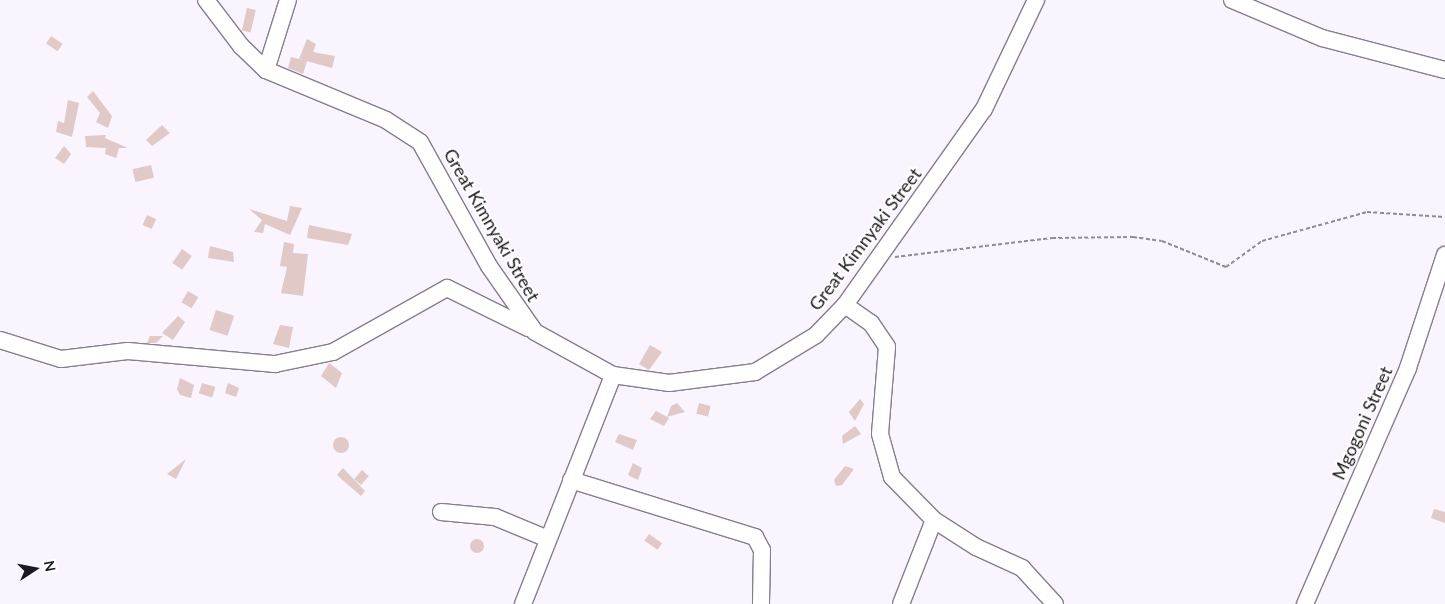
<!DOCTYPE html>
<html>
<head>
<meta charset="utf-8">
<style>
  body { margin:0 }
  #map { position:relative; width:1445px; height:604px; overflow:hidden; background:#faf4ff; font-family:Lato,sans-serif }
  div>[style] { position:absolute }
  .building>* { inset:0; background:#e0c9c6; transform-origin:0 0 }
  .round { border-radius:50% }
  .path>* { height:2px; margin-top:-1px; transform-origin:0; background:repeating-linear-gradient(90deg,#8f8b93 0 4px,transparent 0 6.5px) }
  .roads { filter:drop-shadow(1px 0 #877d8d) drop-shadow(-1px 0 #877d8d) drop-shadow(0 1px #877d8d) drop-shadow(0 -1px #877d8d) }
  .minor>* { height:16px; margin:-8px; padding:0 8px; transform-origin:8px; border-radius:8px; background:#fff }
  span { translate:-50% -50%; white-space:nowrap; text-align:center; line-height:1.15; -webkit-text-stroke:4px #fff; paint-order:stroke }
  .street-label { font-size:18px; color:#1b181e }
  .north { position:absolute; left:10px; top:544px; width:50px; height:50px; -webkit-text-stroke:4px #fff; paint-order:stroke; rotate:79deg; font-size:14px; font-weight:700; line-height:20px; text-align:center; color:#1b181e }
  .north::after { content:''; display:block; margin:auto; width:18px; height:22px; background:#1b181e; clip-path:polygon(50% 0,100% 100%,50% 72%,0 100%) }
</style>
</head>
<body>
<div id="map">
  <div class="building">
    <i style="left:247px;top:8px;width:9px;height:23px;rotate:13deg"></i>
    <i style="left:51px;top:36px;width:14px;height:9px;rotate:34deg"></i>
    <i style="clip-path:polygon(307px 39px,316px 44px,313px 52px,335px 56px,332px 68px,299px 59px)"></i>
    <i style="clip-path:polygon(291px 57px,307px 61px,303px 74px,288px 68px)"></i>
    <i style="clip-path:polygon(93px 91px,112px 116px,108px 128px,96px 122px,100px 113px,87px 97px)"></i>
    <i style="clip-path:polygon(68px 100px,79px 103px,72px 137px,56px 132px,58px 121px,64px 123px)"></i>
    <i style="clip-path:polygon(162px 125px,170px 133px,152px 146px,146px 140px)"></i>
    <i style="clip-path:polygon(106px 135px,105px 138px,128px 148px,119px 148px,116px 158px,105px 154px,106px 148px,86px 147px,85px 136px)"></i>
    <i style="clip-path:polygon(64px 146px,71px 154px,64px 164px,55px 158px)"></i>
    <i style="left:151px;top:165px;width:13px;height:19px;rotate:77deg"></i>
    <i style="clip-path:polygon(290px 206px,302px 208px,290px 235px,265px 224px,263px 233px,254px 232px,262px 220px,249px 209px,287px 221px)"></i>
    <i style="left:147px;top:215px;width:10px;height:11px;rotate:24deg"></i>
    <i style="clip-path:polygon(309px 225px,352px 234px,348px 245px,307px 238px)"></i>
    <i style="clip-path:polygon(284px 242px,294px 244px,293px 253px,308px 254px,303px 296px,281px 293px,287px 267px,280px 266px)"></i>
    <i style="clip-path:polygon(210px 246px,233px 252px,234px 262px,208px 258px)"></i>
    <i style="left:182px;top:249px;width:12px;height:17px;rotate:35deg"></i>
    <i style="left:188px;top:291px;width:12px;height:13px;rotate:31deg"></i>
    <i style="left:216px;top:310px;width:19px;height:21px;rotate:18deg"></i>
    <i style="clip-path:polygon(178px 316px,185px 322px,173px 340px,162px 333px)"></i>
    <i style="clip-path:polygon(280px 325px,293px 327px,289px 348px,273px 344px)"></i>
    <i style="clip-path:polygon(150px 336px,163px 336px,156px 343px,147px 343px)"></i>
    <i style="clip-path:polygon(650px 345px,662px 352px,649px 370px,639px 364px)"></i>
    <i style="clip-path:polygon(329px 363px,342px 373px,336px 388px,321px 376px)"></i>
    <i style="clip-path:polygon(180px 378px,194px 385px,191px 398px,180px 395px,177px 389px)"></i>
    <i style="left:202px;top:383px;width:14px;height:11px;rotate:17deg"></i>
    <i style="clip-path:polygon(228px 383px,239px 388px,236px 397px,225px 393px)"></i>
    <i style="clip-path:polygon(860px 399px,864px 404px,855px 421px,849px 412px)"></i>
    <i style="clip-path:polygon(677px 403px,685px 412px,667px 417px,671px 406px)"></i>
    <i style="left:699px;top:403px;width:12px;height:11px;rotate:14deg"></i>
    <i style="clip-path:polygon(656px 411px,669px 418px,664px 426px,650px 419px)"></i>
    <i style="clip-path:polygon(855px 426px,861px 434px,843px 444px,842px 436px)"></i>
    <i style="clip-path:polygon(619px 434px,637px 440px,633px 450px,615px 442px)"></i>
    <i class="round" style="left:333px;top:437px;width:16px;height:16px"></i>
    <i style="clip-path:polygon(186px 459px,176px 479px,167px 474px)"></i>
    <i style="clip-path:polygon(633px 463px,642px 468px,638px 480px,628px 475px)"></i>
    <i style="clip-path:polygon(845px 466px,854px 469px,842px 485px,836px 486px,834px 480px)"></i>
    <i style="clip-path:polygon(343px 468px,365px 491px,361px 496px,337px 475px)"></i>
    <i style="left:362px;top:470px;width:9px;height:12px;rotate:41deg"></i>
    <i style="clip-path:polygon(1434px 509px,1445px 512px,1445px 523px,1431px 518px)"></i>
    <i style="left:649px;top:534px;width:16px;height:8px;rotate:35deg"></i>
    <i class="round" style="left:470px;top:539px;width:14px;height:14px"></i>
  </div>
  <div class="path">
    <i style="left:895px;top:257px;width:158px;rotate:-6.9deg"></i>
    <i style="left:1052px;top:238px;width:81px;rotate:-0.7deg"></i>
    <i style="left:1133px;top:237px;width:29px;rotate:8deg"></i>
    <i style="left:1162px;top:241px;width:69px;rotate:22.1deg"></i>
    <i style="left:1226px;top:267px;width:44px;rotate:-35.8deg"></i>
    <i style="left:1262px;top:241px;width:109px;rotate:-15.4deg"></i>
    <i style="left:1367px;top:212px;width:78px;rotate:3.7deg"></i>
  </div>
  <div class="roads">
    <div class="minor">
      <i style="left:206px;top:0;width:58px;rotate:52.7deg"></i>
      <i style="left:241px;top:46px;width:35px;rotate:44deg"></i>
      <i style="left:266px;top:70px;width:130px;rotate:22.6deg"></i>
      <i style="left:386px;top:120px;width:40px;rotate:32.9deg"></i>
      <i style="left:420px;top:142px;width:142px;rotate:60.9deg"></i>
      <i style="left:489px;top:266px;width:80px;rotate:55.1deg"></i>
      <i style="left:535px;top:332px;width:89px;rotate:28.9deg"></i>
      <i style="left:613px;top:375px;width:57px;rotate:8.1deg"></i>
      <i style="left:669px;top:383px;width:87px;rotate:-7.3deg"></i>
      <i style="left:755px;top:372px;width:71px;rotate:-31.2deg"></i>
      <i style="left:816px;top:335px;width:42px;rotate:-46deg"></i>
      <i style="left:845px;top:305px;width:240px;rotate:-54.7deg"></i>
      <i style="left:984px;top:109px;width:121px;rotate:-64.5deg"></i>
      <i style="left:1232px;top:0;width:98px;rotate:22.9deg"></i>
      <i style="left:1322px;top:38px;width:127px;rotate:14.6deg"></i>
      <i style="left:266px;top:70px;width:73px;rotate:-72.6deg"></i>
      <i style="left:845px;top:305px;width:32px;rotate:35deg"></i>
      <i style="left:871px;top:323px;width:29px;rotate:56deg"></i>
      <i style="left:887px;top:347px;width:87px;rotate:94.6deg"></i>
      <i style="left:880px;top:434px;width:45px;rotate:74.4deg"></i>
      <i style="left:892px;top:477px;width:60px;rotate:45.7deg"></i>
      <i style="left:934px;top:520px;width:50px;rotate:32.7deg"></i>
      <i style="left:976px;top:547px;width:51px;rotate:24.5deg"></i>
      <i style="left:1022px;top:568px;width:49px;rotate:47.5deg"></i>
      <i style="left:0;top:340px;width:64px;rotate:17.3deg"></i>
      <i style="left:61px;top:359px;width:67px;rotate:-6.8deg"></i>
      <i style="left:128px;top:351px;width:148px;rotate:5.1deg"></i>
      <i style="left:275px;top:364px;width:59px;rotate:-11.7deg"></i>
      <i style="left:333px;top:352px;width:131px;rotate:-29.3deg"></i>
      <i style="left:447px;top:288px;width:90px;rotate:26.3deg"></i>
      <i style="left:571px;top:480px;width:193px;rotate:17.2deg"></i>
      <i style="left:755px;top:537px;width:15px;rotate:62deg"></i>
      <i style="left:762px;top:550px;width:54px;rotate:91.1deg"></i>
      <i style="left:441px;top:512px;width:54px;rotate:5.3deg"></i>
      <i style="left:495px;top:517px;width:57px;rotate:22.5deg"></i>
      <i style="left:523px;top:604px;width:246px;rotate:-68.5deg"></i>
      <i style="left:901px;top:604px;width:90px;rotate:-68.6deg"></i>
      <i style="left:1305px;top:604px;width:257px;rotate:-66.4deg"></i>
      <i style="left:1408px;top:368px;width:119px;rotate:-71.9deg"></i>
    </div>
  </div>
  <div class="street-label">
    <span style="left:492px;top:225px;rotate:60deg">Great Kimnyaki Street</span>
    <span style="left:865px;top:239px;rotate:-53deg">Great Kimnyaki Street</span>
    <span style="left:1362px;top:423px;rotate:-66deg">Mgogoni Street</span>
  </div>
  <div class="north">N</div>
</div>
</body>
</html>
